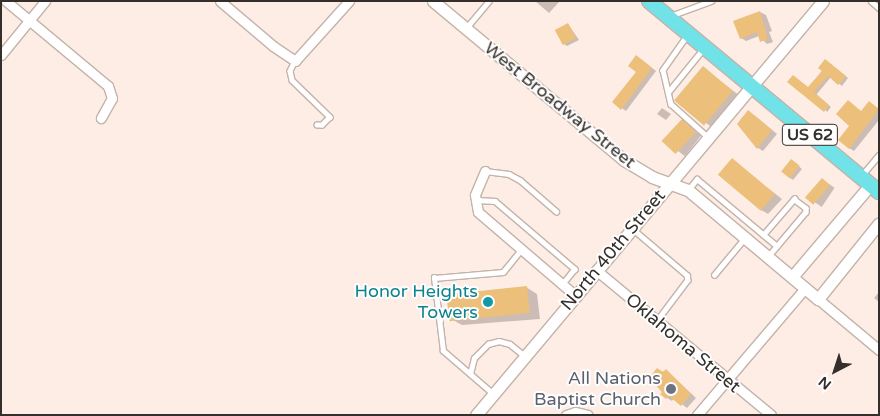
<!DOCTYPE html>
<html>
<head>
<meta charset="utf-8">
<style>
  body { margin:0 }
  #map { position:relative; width:880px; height:416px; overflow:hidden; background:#feede4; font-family:"Varela Round",sans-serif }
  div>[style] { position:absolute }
  .shadow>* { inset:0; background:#0003; transform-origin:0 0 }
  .building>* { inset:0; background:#ecbf7a; transform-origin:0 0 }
  .roads { filter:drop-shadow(1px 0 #c3b3aa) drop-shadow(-1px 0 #c3b3aa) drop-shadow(0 1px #c3b3aa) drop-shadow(0 -1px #c3b3aa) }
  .service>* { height:4.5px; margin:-2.25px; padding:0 2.25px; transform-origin:2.25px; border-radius:2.25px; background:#fff }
  .minor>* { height:9px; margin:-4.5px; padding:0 4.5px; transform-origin:4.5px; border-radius:4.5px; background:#fff }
  .tertiary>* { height:11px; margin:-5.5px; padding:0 5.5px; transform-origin:5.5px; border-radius:5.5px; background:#fff }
  .primary>* { height:14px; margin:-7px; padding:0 7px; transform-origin:7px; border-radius:7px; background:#71e3e8 }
  .dots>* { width:14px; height:14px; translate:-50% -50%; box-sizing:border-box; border:2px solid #fefefe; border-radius:50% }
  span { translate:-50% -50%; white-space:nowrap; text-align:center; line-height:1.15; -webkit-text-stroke:4px #fefefe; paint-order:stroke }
  .shield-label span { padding:1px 4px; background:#fefefe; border:1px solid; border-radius:4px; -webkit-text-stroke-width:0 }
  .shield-label { font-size:16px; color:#352f2b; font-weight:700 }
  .street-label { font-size:18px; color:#352f2b }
  .culture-label { font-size:18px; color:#0d838f }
  .right { translate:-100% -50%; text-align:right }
  .worship-label { font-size:18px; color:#5b616d }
  .frame { position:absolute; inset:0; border:2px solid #352f2b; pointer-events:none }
  .north { position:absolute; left:810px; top:346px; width:50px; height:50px; -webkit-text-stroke:4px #fefefe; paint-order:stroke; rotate:220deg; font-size:14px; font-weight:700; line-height:20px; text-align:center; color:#352f2b }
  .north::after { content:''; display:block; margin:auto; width:18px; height:22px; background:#352f2b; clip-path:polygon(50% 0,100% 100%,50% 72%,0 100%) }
</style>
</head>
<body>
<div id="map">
  <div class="shadow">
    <i style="clip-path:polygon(535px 1px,560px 1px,549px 13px)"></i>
    <i style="clip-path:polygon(760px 12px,766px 15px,772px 31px,769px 32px,773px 42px,767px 44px,759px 36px,746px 41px,741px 38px)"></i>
    <i style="clip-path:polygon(568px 24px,579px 40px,567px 46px,564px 44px)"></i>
    <i style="clip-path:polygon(641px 59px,656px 71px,626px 111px,622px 108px)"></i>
    <i style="clip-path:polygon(828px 62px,848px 78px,842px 86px,831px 77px,816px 95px,831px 107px,827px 112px,809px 89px)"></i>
    <i style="left:703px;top:68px;width:46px;height:42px;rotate:37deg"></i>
    <i style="clip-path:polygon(662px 108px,671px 114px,666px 120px,657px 114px)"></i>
    <i style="clip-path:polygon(879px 109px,879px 120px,854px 151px,849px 148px,851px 125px,862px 112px)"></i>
    <i style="clip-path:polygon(754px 115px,777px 134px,763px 151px,758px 148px)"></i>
    <i style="left:682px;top:121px;width:24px;height:26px;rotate:38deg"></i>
    <i style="clip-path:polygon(732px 160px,782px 199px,768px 214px,761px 210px)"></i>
    <i style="clip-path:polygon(795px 163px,802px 169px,793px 180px,790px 178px)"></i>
    <i style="left:823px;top:180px;width:14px;height:23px;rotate:34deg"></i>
    <i style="clip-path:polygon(526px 287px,537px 294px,540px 319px,462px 325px,451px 319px)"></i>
    <i style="clip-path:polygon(879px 292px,879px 302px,874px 298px)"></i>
    <i style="clip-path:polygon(666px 370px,696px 398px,687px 408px,674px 398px,672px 401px,667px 398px,650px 378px)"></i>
  </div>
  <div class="building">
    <i style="clip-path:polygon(760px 11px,768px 39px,760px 42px,757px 32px,740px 39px,733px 21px)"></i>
    <i style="left:568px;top:23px;width:17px;height:15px;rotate:62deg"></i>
    <i style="clip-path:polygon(636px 55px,652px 68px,621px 110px,612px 102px,636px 72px,628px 66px)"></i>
    <i style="clip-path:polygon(825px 59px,846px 76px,838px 85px,828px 76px,814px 92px,829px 105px,824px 112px,787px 82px,793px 75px,808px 87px,822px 71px,818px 68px)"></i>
    <i style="left:703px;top:66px;width:39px;height:45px;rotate:40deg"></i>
    <i style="clip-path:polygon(848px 100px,861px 111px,869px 101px,879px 109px,849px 149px,838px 140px,849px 126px,836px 114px)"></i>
    <i style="clip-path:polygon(748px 110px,772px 130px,757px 149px,737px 124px)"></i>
    <i style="left:682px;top:119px;width:19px;height:30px;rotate:43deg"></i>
    <i style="left:732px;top:158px;width:56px;height:22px;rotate:40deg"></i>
    <i style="left:791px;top:159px;width:11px;height:16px;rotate:38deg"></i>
    <i style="left:822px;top:178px;width:11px;height:26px;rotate:41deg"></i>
    <i style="left:527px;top:286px;width:27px;height:81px;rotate:84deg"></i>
    <i style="clip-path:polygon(657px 368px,663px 372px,666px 369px,691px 394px,681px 406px,669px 396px,666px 399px,660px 394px,662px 392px,649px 378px)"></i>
  </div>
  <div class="roads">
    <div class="service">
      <i style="left:871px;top:1px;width:11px;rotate:41deg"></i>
      <i style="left:670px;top:16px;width:44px;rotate:-20.1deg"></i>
      <i style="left:467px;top:27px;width:34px;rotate:-50deg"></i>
      <i style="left:687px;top:36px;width:42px;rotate:125.2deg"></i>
      <i style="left:663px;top:70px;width:35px;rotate:77deg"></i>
      <i style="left:671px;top:104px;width:50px;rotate:41.7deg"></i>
      <i style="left:295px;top:61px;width:11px;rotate:117deg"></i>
      <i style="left:290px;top:71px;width:9px;rotate:77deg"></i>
      <i style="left:292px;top:80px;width:53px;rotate:44.2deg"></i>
      <i style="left:330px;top:117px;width:11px;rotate:135deg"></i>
      <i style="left:322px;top:125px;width:5px;rotate:180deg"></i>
      <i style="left:669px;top:91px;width:54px;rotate:-51deg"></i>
      <i style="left:485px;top:171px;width:24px;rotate:7deg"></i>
      <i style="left:509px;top:174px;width:13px;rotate:29deg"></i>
      <i style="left:520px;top:180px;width:48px;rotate:40.7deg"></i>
      <i style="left:862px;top:175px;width:26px;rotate:-50deg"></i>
      <i style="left:688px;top:190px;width:14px;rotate:-51deg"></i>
      <i style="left:697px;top:179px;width:104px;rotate:39.9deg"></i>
      <i style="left:476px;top:200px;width:19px;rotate:3deg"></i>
      <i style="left:495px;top:201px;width:105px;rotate:40.4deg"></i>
      <i style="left:575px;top:269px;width:21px;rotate:129deg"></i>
      <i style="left:634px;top:230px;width:70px;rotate:40.3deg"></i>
      <i style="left:687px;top:275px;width:5px;rotate:79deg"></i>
      <i style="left:688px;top:280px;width:51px;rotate:127.1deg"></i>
      <i style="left:763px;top:235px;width:48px;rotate:-49.3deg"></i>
      <i style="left:794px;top:199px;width:15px;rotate:37deg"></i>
      <i style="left:806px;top:208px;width:4px;rotate:90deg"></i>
      <i style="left:806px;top:212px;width:57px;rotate:130.1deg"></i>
      <i style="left:714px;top:275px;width:47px;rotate:-50.2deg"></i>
      <i style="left:470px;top:374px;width:16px;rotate:-76deg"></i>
      <i style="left:474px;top:358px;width:20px;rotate:-45deg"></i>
      <i style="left:488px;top:344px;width:11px;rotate:-15deg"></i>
      <i style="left:499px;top:341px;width:11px;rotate:15deg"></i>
      <i style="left:510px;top:344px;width:19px;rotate:39deg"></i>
      <i style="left:493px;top:394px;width:66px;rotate:-139.3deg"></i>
      <i style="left:443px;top:351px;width:74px;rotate:-97deg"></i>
      <i style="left:434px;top:278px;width:69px;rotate:-5deg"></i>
      <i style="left:503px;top:272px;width:28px;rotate:-51deg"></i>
    </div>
    <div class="minor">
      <i style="left:6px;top:1px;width:133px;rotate:39.8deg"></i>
      <i style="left:108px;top:86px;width:13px;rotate:72deg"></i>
      <i style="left:112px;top:98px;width:23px;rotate:119deg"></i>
      <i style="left:220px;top:1px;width:70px;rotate:40.3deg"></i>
      <i style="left:273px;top:46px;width:27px;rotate:34deg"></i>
      <i style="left:295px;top:61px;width:81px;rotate:-48deg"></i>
      <i style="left:1px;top:55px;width:70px;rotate:-50.8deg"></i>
      <i style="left:485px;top:171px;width:26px;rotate:113deg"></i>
      <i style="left:475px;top:195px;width:17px;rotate:80deg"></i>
      <i style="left:478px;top:212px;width:128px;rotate:40.6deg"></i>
      <i style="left:596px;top:270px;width:227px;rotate:39.6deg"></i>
      <i style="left:818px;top:299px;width:80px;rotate:39.9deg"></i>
      <i style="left:566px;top:415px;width:9px;rotate:-18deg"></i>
      <i style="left:575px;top:412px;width:13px;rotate:13deg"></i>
      <i style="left:697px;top:415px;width:167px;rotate:-49.6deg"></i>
    </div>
    <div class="tertiary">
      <i style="left:433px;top:1px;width:249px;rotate:39.8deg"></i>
      <i style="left:624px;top:160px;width:33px;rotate:31deg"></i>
      <i style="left:652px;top:177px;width:38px;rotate:20deg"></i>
      <i style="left:688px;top:190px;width:170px;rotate:40deg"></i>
      <i style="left:818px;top:299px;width:97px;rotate:-51.2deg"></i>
      <i style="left:792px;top:277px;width:121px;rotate:-49.7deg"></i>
      <i style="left:476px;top:415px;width:540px;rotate:-50.03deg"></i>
    </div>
    <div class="primary">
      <i style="left:649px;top:1px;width:299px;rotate:39.7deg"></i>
    </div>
  </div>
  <div class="dots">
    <i style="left:488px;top:302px;background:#0f9aa8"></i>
    <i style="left:671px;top:389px;background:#6b7280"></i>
  </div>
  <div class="shield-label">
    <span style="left:810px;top:135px">US 62</span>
  </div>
  <div class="street-label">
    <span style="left:560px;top:105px;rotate:39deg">West Broadway Street</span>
    <span style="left:613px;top:250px;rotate:-50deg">North 40th Street</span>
    <span style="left:683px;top:343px;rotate:40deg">Oklahoma Street</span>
  </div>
  <div class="culture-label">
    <span class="right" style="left:478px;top:302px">Honor Heights<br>Towers</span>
  </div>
  <div class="worship-label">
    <span class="right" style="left:661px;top:389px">All Nations<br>Baptist Church</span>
  </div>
  <div class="frame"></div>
  <div class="north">N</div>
</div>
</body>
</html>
